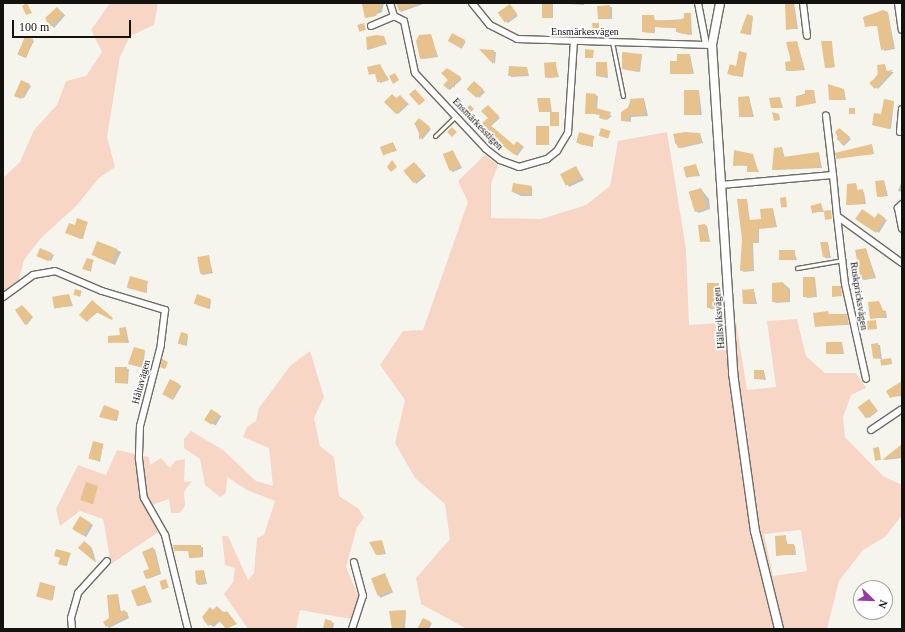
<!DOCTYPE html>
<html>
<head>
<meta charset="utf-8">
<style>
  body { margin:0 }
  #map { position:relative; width:905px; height:632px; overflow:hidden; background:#f6f5ed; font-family:Georgia,serif }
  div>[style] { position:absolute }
  .green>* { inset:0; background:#f8d6c5 }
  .shadow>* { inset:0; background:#0003; transform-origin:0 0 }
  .building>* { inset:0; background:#e8c28d; transform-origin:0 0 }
  .roads { filter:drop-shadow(1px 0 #6d6c65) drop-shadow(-1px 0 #6d6c65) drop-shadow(0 1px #6d6c65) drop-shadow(0 -1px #6d6c65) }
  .service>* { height:3px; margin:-1.5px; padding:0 1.5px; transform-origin:1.5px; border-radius:1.5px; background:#fff }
  .minor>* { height:6px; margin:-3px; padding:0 3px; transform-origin:3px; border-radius:3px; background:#fff }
  .tertiary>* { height:8px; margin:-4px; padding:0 4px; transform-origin:4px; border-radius:4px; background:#fff }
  span { translate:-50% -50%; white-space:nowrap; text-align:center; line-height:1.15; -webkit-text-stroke:3.5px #fff; paint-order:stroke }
  .street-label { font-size:10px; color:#12120f }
  .frame { position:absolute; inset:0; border:4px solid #12120f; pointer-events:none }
  .north { position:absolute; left:853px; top:580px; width:40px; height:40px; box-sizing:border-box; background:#fff; border:1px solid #a0a09f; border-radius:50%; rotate:113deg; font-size:11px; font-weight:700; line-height:16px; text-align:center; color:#12120f }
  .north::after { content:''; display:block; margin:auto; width:14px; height:18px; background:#993aa3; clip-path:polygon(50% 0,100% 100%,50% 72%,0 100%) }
  .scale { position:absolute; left:12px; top:20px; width:119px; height:18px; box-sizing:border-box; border:2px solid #12120f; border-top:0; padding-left:5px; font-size:12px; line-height:14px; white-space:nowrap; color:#12120f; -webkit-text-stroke:3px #fff; paint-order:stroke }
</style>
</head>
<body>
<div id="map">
  <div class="green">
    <i style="clip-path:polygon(110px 3px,158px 3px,154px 25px,130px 36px,120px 57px,107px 137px,115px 167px,99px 178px,77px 205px,41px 238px,24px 260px,17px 286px,3px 297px,3px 178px,20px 162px,34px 130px,57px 105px,66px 81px,86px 76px,102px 52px,91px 30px)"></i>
    <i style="clip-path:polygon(evenodd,667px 132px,686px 249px,689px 325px,736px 322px,747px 390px,776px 387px,767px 321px,797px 319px,806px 356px,825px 373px,856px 373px,866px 388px,851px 395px,843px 417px,845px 437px,883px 476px,902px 485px,902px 515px,885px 537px,863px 550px,839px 581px,827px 629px,467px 629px,421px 604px,416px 578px,450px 539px,445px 504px,415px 478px,395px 443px,405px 400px,380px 365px,403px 331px,423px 330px,468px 202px,458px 181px,485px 155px,498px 165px,491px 184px,491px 218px,541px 219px,586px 205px,610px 186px,618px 141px,667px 132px,801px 530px,807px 571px,773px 576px,764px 534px,801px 530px)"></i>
    <i style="clip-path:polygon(310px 351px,324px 397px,314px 418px,320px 446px,334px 457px,339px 496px,359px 509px,364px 518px,357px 527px,346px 567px,359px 598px,351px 619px,300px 610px,296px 629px,248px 629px,224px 594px,233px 582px,235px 568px,225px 565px,222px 536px,228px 536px,248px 580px,254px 573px,257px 538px,264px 535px,275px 501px,247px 490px,227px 477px,226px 493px,220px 497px,205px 485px,200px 459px,184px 448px,184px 439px,191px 431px,223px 450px,256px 481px,273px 486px,269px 448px,243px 437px,247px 427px,256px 421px,259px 408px,291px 365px)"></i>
    <i style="clip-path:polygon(117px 450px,149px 457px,150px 465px,161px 458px,170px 468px,175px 461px,185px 459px,184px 482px,192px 481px,184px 492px,185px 506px,180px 513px,171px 513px,169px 499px,152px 505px,166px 527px,111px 564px,103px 519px,80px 511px,60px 526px,56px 509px,78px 465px,106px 475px)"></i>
  </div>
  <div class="shadow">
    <i style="clip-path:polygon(384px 3px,382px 12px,366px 18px,373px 3px)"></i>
    <i style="clip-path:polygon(397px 3px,426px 3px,401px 12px)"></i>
    <i style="left:543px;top:3px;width:10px;height:15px"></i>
    <i style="clip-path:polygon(584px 3px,584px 5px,568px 4px,568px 3px)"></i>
    <i style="clip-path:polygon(786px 3px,794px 3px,798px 29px,787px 29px)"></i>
    <i style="clip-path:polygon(510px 6px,518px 16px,508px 23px,506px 22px)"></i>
    <i style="left:598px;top:7px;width:14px;height:12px"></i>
    <i style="left:57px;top:8px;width:11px;height:17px;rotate:41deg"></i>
    <i style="clip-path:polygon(888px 13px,895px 49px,884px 51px,878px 26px,866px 26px)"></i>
    <i style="clip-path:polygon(691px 14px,692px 35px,679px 33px,677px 28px,655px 27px,655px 33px,643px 32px,654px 16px,655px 21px,685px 19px)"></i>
    <i style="clip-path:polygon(753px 17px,751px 35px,743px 33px)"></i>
    <i style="left:453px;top:34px;width:15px;height:8px;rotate:32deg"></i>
    <i style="clip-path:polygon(431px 35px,438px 57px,423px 59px,421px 58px)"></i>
    <i style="left:26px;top:37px;width:9px;height:19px;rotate:27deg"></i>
    <i style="clip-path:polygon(384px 37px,387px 44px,368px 50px,367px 38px)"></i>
    <i style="clip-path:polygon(797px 42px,805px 70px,789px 71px,787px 70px)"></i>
    <i style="clip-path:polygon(831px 42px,835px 67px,827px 68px,826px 67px)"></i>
    <i style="clip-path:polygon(482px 50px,496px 52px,495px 64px,494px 63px)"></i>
    <i style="clip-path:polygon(746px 54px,743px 77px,730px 75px,736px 67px)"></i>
    <i style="clip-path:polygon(642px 55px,640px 72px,625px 69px)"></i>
    <i style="clip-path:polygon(690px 55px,694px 74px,671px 73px,678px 62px)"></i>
    <i style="clip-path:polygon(555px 63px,559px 77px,549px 78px,547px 77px)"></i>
    <i style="clip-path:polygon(607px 63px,608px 78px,596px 76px)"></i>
    <i style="clip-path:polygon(380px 65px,389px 80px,380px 83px,376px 74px,370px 74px)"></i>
    <i style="clip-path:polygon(885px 65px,887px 72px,894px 72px,878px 89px,871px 83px)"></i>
    <i style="clip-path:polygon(509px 68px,527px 68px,529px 76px,511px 77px)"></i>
    <i style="clip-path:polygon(447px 69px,462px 79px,450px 90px,448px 89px)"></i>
    <i style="clip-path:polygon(21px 81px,31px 86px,24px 98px,17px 96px)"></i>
    <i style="clip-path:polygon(476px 83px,485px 92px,479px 98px,468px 88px)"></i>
    <i style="clip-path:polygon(844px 90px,846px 100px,830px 100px)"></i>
    <i style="clip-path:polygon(699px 91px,702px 115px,688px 115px,686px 114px)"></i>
    <i style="clip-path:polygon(814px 91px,816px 103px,797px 106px,797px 96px)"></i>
    <i style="clip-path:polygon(587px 94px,598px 96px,597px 110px,612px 116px,607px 120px,601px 115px,586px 113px)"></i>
    <i style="clip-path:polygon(400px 96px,409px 104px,398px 114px,396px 113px)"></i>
    <i style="clip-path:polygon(749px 97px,754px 117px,742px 117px,740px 116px)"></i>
    <i style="clip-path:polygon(780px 98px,783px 108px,772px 107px)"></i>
    <i style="clip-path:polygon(550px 99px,552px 113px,559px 114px,559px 126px,552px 126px,551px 112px,540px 111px)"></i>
    <i style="clip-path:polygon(644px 99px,648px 116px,631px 117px,631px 122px,622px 121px,631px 100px)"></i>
    <i style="clip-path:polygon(894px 102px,891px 129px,873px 125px,882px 116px)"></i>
    <i style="clip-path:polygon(490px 108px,500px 118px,491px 126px,514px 146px,519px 143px,524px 147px,517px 156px,488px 128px)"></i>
    <i style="clip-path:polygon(421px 121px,431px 129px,422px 140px,415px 124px)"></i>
    <i style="clip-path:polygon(549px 127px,549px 145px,537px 144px)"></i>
    <i style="clip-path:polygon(840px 129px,851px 139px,844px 146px,837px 139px)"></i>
    <i style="clip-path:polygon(674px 135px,700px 134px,703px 143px,681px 148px,675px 143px)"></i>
    <i style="clip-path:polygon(593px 137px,593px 147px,579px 144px)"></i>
    <i style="clip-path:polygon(393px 143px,397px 151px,383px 153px)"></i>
    <i style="clip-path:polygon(872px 145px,874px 154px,837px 158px)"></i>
    <i style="clip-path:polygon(782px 148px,785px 158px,819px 153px,822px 168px,775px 170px)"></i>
    <i style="clip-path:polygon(453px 151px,462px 168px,453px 172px,451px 171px)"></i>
    <i style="clip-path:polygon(752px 155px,759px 172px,748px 171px,748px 166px,734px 165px)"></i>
    <i style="clip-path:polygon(416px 164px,426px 176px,416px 184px,415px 182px)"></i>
    <i style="clip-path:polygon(696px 165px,700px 176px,686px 177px,684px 167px)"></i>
    <i style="clip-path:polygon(576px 168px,584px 180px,569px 187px,562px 175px)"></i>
    <i style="clip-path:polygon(902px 180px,902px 192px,898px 191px)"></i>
    <i style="clip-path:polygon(884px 181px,888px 196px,880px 197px,878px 196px)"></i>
    <i style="clip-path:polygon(856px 184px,858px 191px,864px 192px,866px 204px,848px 205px)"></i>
    <i style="clip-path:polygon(532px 187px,532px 196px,521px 196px,513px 192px)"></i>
    <i style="clip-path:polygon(701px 189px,709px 199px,710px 209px,699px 213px,696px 211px)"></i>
    <i style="clip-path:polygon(747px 200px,750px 221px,762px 220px,761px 210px,773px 209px,777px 227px,759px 229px,759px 243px,753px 243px,754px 271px,743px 272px)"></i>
    <i style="clip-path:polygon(821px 204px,824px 212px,812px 212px)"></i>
    <i style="clip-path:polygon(878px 215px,887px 220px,879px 233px,857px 219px,875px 219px)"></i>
    <i style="clip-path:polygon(87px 223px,83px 239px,68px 234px,75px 226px)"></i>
    <i style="clip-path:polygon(705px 225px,707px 226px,710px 242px,701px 241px)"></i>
    <i style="clip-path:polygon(828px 243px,831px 258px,826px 258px,824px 257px)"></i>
    <i style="clip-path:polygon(41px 249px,54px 255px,51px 261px,40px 256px)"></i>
    <i style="clip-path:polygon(866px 249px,876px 278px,864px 280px,862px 279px)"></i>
    <i style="clip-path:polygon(117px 250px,121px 252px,115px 265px,96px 257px)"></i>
    <i style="clip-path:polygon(794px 251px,797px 260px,781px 260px)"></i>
    <i style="clip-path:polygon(208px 256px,213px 273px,203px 275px,201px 274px)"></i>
    <i style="clip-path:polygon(93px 261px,91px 272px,86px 269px)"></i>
    <i style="clip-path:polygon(815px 278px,817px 297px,807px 298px,805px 296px)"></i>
    <i style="clip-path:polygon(860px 280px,862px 290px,856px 291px,854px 289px)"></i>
    <i style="clip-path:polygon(147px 282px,147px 293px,128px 288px)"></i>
    <i style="clip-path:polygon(783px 283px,790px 289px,790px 302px,775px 303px)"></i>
    <i style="clip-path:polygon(719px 284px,720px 308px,711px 309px,709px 308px)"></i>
    <i style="clip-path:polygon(754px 290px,757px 304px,744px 304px)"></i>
    <i style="clip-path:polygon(69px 295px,73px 306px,55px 308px)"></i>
    <i style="clip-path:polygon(211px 300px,210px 309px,197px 305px)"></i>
    <i style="clip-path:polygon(93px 301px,94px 302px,111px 317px,98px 312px,87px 321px)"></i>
    <i style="clip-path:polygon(878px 302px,881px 310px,886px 311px,887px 318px,871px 318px)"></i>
    <i style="clip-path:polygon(24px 308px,33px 317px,27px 325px,25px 324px)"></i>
    <i style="clip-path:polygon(847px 315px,849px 325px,816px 326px)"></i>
    <i style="clip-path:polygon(126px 328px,129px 343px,109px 342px,121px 336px)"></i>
    <i style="clip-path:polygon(188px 335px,187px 346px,181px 344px)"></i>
    <i style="clip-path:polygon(842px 343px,844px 354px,828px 354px)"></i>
    <i style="clip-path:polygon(872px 345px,880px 345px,882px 360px,891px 359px,892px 364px,882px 365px,881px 359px,874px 358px)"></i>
    <i style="clip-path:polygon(145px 351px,143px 368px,129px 364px)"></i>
    <i style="left:116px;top:368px;width:13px;height:15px;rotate:4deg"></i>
    <i style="clip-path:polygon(764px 371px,766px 380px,756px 379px)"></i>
    <i style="left:171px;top:380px;width:12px;height:16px;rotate:31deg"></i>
    <i style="clip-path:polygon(902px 382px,902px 396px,890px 397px)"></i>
    <i style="clip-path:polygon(869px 400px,878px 411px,869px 418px,867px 417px)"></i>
    <i style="left:211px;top:410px;width:12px;height:11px;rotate:31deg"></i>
    <i style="clip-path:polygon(119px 412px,117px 421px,103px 417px)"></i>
    <i style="clip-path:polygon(103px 445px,100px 462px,90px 458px)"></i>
    <i style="clip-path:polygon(901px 446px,902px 458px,884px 460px)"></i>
    <i style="clip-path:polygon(97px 487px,93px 504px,81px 500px)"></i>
    <i style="left:81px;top:518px;width:14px;height:14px;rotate:30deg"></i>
    <i style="clip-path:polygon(785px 536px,788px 545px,795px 546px,796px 555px,777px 555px)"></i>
    <i style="clip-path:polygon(382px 541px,386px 554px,379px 555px,377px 554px)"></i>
    <i style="clip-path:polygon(86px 543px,92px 548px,96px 562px,79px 548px)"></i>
    <i style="clip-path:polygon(203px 547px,203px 557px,191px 558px,189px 551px,175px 551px)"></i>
    <i style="clip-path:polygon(155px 549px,161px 574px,148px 579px,150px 569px,143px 552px)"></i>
    <i style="clip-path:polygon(70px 554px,67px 566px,61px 564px)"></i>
    <i style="clip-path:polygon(204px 571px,207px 584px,199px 585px,197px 584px)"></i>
    <i style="left:385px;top:574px;width:20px;height:14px;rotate:66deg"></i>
    <i style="clip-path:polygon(145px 586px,152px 602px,139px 606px,137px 605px)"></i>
    <i style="clip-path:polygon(55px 587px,53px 600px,39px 596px)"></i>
    <i style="clip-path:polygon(118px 595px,121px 612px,127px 612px,129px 618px,109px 628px,104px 622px,110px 618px)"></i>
    <i style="clip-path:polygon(214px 611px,227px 612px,237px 624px,226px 629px,220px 621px,214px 627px,204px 621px,204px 617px)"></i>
    <i style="clip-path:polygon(406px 611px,405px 629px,392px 629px)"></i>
    <i style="clip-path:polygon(423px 619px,432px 623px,429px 629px,418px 629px)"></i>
    <i style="clip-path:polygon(326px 620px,334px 623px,333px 629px,324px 629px)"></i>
  </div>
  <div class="building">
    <i style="clip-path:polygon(27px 3px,32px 13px,26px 15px,22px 6px)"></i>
    <i style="clip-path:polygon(382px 3px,376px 16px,365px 18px,362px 4px)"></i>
    <i style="clip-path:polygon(396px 3px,419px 3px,419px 4px,399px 11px)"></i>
    <i style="left:542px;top:3px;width:10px;height:15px"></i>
    <i style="clip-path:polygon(785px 3px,793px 3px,797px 28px,786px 30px)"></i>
    <i style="left:510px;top:4px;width:12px;height:15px;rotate:55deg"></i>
    <i style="left:610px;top:5px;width:13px;height:13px;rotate:86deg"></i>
    <i style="clip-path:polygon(57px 7px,63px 14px,51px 26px,45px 18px)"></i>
    <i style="clip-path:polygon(883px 10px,888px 12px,893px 48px,881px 50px,877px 25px,865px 27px,863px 17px)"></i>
    <i style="clip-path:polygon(684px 13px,691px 13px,690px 35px,676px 32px,676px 28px,654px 27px,653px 33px,642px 32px,642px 15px,654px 15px,654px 20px,676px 21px,684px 18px)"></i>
    <i style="clip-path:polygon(747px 14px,753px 16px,749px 35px,740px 33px)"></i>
    <i style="left:364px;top:23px;width:7px;height:7px;rotate:74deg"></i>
    <i style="clip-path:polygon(592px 23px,599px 23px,599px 31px,593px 31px)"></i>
    <i style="left:452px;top:33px;width:15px;height:9px;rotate:28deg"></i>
    <i style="clip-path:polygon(431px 34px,437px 56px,420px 59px,416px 41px,419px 35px)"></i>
    <i style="clip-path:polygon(377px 35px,384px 36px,386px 43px,367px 50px,366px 37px)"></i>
    <i style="left:25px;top:36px;width:9px;height:20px;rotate:21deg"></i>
    <i style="clip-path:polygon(797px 41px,804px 70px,786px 71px,785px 62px,791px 61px,786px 42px)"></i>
    <i style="clip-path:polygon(821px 41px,832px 41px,834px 67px,825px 68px)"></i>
    <i style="clip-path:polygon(479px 49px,494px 50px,493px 64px)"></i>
    <i style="clip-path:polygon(585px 49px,594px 50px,593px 58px,585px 58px)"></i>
    <i style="clip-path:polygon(739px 51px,747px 53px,742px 77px,727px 74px,730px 64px,736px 66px)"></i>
    <i style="clip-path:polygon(622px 52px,642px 54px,638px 72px,622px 69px)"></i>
    <i style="clip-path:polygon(677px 54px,690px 54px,692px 74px,670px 74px,670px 61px,677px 61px)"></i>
    <i style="left:556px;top:62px;width:15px;height:12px;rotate:86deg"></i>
    <i style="left:596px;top:62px;width:11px;height:14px"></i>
    <i style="clip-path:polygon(380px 64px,388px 80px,377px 82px,375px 73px,369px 75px,367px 67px)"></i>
    <i style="clip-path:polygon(885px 64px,886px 71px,893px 70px,875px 89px,869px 83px,878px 76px,877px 65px)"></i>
    <i style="clip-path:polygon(509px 66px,527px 67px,528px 75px,508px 76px)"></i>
    <i style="clip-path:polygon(447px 68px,461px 77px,454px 83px,455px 88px,452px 85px,448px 89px,443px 85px,448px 80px,441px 73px)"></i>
    <i style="clip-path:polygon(395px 73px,399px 80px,393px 84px,389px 76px)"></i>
    <i style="clip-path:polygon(21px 80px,30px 84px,21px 99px,14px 96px)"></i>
    <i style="left:474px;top:81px;width:13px;height:11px;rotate:42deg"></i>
    <i style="clip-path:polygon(828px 84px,844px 89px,845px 100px,829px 100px)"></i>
    <i style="left:415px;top:89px;width:15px;height:8px;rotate:48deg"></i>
    <i style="left:684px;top:90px;width:15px;height:25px"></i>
    <i style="clip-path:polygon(805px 90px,814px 90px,815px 103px,796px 107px,796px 96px,805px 95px)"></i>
    <i style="clip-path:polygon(586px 93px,596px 94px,596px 108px,611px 112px,610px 115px,605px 120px,599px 118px,600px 114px,585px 114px)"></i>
    <i style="clip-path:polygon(392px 94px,396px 98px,400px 95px,407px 103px,396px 114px,384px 102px)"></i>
    <i style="clip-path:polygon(749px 96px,752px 116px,739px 117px,738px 97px)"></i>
    <i style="clip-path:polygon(780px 97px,782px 108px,771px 108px,769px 98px)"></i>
    <i style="clip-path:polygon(537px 98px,550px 98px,550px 112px,539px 112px)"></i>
    <i style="clip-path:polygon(644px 98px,645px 115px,628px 115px,628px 121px,621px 121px,621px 112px,630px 106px,630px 99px)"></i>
    <i style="clip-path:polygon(884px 99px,894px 101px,889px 129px,872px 125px,874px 113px,881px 114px)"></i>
    <i style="clip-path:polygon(470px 105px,474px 109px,467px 116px,463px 111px)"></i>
    <i style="clip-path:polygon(488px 105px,499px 116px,487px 128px,482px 123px,488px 118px,481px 111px)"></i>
    <i style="left:849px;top:108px;width:6px;height:6px"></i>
    <i style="left:550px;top:112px;width:9px;height:14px"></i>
    <i style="clip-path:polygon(772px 112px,779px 114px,780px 120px,774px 121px)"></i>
    <i style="clip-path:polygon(419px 118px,430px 127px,419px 140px,419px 128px,414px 124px)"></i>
    <i style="clip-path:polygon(490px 125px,514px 145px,517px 141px,522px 146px,515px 155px,483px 131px)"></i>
    <i style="left:536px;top:126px;width:13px;height:19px"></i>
    <i style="left:452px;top:127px;width:7px;height:7px;rotate:45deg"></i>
    <i style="left:601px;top:128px;width:10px;height:8px;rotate:17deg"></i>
    <i style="clip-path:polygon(839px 128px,850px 137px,842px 145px,835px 132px)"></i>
    <i style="left:579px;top:132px;width:16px;height:11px;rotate:15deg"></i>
    <i style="clip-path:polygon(685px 132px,700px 133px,701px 142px,678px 148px,673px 134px)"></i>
    <i style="left:393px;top:142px;width:9px;height:14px;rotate:69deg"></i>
    <i style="clip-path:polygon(872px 144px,873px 154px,836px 159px,835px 153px)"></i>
    <i style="clip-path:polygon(782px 147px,783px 157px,819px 152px,820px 167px,772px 170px,774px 148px)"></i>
    <i style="left:453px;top:150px;width:18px;height:11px;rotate:68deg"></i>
    <i style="clip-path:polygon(734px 150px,753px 154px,758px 172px,747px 172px,747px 165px,733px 166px)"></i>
    <i style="clip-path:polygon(392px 160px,397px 167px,391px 172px,387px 167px)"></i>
    <i style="left:414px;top:162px;width:16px;height:14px;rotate:50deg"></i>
    <i style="left:696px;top:164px;width:11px;height:13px;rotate:75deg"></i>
    <i style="left:576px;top:166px;width:13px;height:18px;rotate:63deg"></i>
    <i style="left:884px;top:180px;width:16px;height:9px;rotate:83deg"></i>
    <i style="left:513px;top:183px;width:19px;height:9px;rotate:9deg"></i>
    <i style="clip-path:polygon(856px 183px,857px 190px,863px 189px,864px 203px,846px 205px,847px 184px)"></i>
    <i style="left:701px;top:188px;width:21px;height:13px;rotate:73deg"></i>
    <i style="left:786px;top:197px;width:10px;height:6px;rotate:84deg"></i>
    <i style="clip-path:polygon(737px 199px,747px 199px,749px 220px,761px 219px,760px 209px,773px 208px,775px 227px,758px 229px,757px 243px,751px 243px,753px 270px,740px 271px,742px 239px)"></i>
    <i style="left:821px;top:203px;width:8px;height:11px;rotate:76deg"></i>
    <i style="clip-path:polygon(862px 209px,875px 218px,878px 213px,885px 218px,876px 233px,855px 219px)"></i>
    <i style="left:831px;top:210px;width:9px;height:7px;rotate:84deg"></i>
    <i style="clip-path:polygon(77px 218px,88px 222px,81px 239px,65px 233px,69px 223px,75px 225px)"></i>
    <i style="clip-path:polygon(705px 224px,709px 241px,700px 242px,698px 225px)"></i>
    <i style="left:97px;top:241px;width:22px;height:15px;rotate:21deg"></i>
    <i style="clip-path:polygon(820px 242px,828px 242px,829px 257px,823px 257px)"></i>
    <i style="left:40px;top:248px;width:13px;height:9px;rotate:23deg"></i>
    <i style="clip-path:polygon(866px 248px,874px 278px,861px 279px,855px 250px)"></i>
    <i style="left:795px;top:250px;width:10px;height:16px;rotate:90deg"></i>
    <i style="left:209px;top:255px;width:17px;height:12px;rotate:80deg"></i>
    <i style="clip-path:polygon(87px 258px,94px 260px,89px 271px,82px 269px)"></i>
    <i style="left:130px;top:276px;width:19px;height:12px;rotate:16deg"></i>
    <i style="left:803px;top:277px;width:12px;height:20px"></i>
    <i style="left:860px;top:279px;width:10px;height:8px;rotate:84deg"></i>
    <i style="clip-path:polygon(783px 282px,784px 287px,788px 287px,789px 302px,772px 302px,772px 283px)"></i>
    <i style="left:707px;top:283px;width:12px;height:25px"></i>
    <i style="clip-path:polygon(832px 286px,841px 286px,842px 296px,832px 297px)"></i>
    <i style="left:75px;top:289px;width:7px;height:6px;rotate:16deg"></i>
    <i style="left:754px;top:289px;width:14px;height:12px;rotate:86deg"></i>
    <i style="left:69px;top:294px;width:12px;height:17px;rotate:81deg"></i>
    <i style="left:197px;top:294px;width:15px;height:10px;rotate:20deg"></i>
    <i style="clip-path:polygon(92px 300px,113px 318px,112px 320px,96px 312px,87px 322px,79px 315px)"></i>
    <i style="clip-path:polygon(879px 301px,886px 317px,870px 319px,868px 302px)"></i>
    <i style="clip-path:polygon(22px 305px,32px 316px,25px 325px,15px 310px)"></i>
    <i style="clip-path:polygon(828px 311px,829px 314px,847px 314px,848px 324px,815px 327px,813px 313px)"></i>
    <i style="left:876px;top:320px;width:9px;height:11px;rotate:84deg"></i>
    <i style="clip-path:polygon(126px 327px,127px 342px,108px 343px,108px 336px,120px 335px,119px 328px)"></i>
    <i style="left:181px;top:332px;width:7px;height:12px;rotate:16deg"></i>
    <i style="left:842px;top:342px;width:12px;height:16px;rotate:90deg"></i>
    <i style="left:878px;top:343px;width:15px;height:7px;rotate:82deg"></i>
    <i style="clip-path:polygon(134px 347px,145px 350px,141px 367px,128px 364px)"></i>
    <i style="left:891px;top:358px;width:6px;height:11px;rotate:81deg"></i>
    <i style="clip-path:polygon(162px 359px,168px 362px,165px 369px,160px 367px)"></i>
    <i style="left:115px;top:367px;width:12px;height:16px"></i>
    <i style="left:754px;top:370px;width:10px;height:9px"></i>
    <i style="left:170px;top:379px;width:11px;height:17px;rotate:27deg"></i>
    <i style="clip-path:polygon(902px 381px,902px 394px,890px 398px,886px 391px)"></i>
    <i style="left:869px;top:399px;width:14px;height:14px;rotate:54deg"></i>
    <i style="clip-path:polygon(104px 405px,119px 411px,115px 421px,99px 417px)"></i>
    <i style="left:211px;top:409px;width:9px;height:13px;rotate:32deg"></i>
    <i style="left:93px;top:441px;width:11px;height:18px;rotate:15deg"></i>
    <i style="clip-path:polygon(902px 444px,902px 456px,882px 460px)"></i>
    <i style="left:879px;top:447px;width:13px;height:6px;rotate:81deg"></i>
    <i style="left:86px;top:482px;width:13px;height:19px;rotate:18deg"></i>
    <i style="left:80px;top:516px;width:13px;height:15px;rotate:32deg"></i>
    <i style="clip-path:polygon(786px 535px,786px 544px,794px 544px,795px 554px,776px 556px,775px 536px)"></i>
    <i style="clip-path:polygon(382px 540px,385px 553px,376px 555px,369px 542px)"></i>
    <i style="clip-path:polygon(84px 541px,90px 546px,95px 562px,78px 548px)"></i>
    <i style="clip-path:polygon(173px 545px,201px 545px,202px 557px,189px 558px,188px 550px,174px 551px)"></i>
    <i style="clip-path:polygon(153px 547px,160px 573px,146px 579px,143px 571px,149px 569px,142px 552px)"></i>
    <i style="clip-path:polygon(56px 549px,71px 553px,65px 566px,58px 564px,60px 558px,54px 556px)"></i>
    <i style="left:204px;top:570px;width:13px;height:9px;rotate:86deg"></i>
    <i style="left:385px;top:573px;width:19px;height:15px;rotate:69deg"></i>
    <i style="left:166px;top:579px;width:9px;height:7px;rotate:72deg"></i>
    <i style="left:40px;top:582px;width:16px;height:15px;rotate:15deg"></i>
    <i style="left:145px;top:585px;width:17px;height:15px;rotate:69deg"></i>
    <i style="clip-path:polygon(118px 594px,119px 612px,125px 610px,127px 617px,106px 627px,103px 622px,109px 618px,107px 595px)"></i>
    <i style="clip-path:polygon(217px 606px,224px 613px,227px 611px,236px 623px,227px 629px,218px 620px,208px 626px,202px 617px,210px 607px,213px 610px)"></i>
    <i style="clip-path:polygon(406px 610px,402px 629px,392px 629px,389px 611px)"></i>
    <i style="clip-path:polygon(423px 618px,430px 621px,427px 629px,417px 629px)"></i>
    <i style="clip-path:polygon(325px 619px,332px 621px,331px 629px,323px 629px)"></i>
  </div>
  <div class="roads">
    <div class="service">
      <i style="left:612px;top:42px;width:55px;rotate:78.5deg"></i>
      <i style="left:435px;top:136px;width:29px;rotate:-44deg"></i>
      <i style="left:797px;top:268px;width:47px;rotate:-9.9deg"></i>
    </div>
    <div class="minor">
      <i style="left:390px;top:3px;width:14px;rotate:73deg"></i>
      <i style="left:394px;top:16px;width:11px;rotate:27deg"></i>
      <i style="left:404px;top:21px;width:53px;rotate:78.1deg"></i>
      <i style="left:415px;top:73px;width:104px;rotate:46.9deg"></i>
      <i style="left:486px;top:149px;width:18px;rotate:38deg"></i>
      <i style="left:500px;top:160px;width:20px;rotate:20deg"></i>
      <i style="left:519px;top:167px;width:29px;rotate:-16deg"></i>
      <i style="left:547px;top:159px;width:13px;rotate:-39deg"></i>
      <i style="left:557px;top:151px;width:21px;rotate:-59deg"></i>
      <i style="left:568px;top:133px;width:92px;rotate:-86.3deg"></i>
      <i style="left:472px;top:3px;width:28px;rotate:51deg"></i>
      <i style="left:490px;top:25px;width:30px;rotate:27deg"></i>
      <i style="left:517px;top:39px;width:195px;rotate:1.8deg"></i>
      <i style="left:698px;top:3px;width:42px;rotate:79deg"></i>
      <i style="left:803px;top:3px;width:33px;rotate:83deg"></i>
      <i style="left:898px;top:3px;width:27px;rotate:82deg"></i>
      <i style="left:371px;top:26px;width:25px;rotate:-23deg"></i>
      <i style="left:900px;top:132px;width:23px;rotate:-85deg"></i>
      <i style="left:833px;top:175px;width:41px;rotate:84.4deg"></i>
      <i style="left:837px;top:216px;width:80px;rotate:35.9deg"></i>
      <i style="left:721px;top:185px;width:112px;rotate:-5.1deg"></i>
      <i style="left:833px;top:175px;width:60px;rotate:-96.7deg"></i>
      <i style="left:902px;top:204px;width:6px;rotate:135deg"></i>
      <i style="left:898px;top:208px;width:21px;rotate:79deg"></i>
      <i style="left:837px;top:216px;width:68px;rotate:83.3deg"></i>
      <i style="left:845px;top:284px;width:97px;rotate:77.5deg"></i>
      <i style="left:3px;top:297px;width:37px;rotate:-36deg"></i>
      <i style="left:33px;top:275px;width:22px;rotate:-10deg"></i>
      <i style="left:55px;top:271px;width:51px;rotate:23.1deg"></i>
      <i style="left:102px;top:291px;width:66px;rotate:16.8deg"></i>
      <i style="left:165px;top:310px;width:35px;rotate:97deg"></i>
      <i style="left:161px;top:345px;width:84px;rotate:104.5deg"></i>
      <i style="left:140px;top:426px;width:33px;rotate:92deg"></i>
      <i style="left:139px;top:459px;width:39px;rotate:83deg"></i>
      <i style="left:144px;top:498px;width:43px;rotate:60.4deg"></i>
      <i style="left:165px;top:535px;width:97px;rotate:76.3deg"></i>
      <i style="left:871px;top:430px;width:37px;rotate:-34deg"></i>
      <i style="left:72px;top:629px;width:11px;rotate:-95deg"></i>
      <i style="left:71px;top:618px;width:26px;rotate:-74deg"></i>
      <i style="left:78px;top:593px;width:43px;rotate:-47.8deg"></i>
      <i style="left:352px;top:629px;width:35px;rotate:-72deg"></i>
      <i style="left:363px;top:596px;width:35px;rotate:-105deg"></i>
    </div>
    <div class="tertiary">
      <i style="left:720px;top:3px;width:43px;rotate:100.8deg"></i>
      <i style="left:712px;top:45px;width:329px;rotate:86.3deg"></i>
      <i style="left:733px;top:373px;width:160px;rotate:82.1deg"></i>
      <i style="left:755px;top:531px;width:101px;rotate:76.2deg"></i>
    </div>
  </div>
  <div class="street-label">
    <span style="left:585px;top:32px">Ensmärkesvägen</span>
    <span style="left:478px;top:124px;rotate:46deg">Ensmärkesstigen</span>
    <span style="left:859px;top:296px;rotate:81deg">Ruskpricksvägen</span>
    <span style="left:719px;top:318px;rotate:-94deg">Hällsviksvägen</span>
    <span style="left:141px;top:382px;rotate:-75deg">Håltavägen</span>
  </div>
  <div class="frame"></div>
  <div class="north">N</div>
  <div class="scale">100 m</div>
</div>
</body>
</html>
